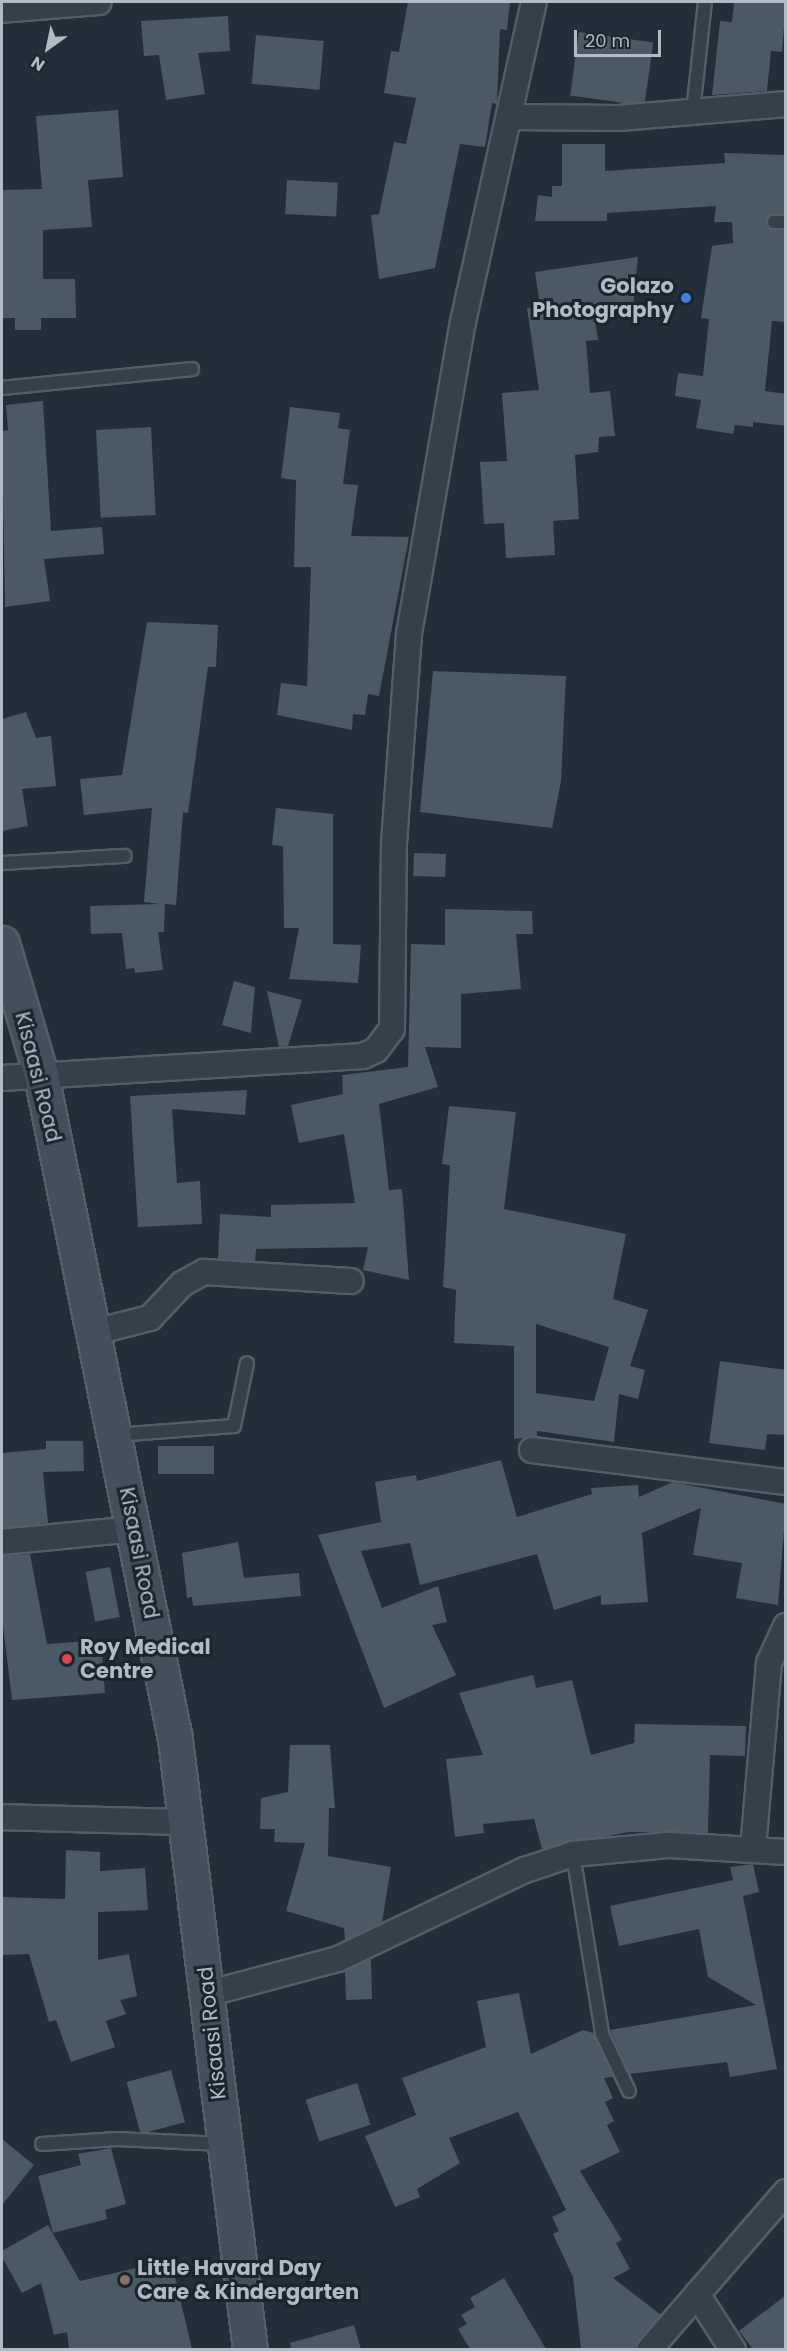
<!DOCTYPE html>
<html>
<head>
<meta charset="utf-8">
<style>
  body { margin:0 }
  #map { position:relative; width:787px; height:2351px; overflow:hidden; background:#222e39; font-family:Poppins,sans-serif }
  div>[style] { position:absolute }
  .building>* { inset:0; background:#4a5965; transform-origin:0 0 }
  .roads { filter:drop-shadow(2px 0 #535e67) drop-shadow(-2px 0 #535e67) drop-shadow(0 2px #535e67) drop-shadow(0 -2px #535e67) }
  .lane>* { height:12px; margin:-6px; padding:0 6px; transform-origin:6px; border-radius:6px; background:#35404a }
  .street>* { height:24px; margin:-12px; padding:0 12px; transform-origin:12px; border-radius:12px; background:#35404a }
  .secondary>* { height:33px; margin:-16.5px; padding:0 16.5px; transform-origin:16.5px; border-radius:16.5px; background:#434f5c }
  .dots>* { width:16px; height:16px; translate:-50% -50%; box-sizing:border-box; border:3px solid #1b252e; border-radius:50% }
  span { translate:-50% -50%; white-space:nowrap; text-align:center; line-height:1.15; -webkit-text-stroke:6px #1b252e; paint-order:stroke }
  .poi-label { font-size:21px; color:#b0bbc6; font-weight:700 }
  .right { translate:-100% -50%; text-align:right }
  .left { translate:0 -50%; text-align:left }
  .street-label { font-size:21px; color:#b0bbc6 }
  .frame { position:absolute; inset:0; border:3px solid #b0bbc6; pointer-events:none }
  .north { position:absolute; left:18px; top:18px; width:60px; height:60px; -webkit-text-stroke:4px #1b252e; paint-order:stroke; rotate:213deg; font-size:16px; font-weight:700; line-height:24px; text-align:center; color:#b0bbc6 }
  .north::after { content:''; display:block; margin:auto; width:21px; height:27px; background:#b0bbc6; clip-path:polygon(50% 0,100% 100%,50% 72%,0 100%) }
  .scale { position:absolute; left:574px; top:30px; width:87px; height:27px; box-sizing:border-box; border:3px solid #b0bbc6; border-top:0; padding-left:8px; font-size:18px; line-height:21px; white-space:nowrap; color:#b0bbc6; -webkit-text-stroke:4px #1b252e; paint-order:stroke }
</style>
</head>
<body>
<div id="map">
  <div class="building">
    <i style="clip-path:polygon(408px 2px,510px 2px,507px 30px,500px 29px,497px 104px,492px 103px,485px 147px,460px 144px,435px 268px,379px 279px,371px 215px,379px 214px,394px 142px,406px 144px,416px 98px,384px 93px,391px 51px,399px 52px)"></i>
    <i style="clip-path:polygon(734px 2px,786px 2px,782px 52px,771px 51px,767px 91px,712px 95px,720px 21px,732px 22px)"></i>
    <i style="clip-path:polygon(228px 16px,230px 51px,198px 53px,205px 94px,166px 100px,159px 55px,144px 56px,141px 21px)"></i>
    <i style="left:579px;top:32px;width:75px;height:64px;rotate:8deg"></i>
    <i style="left:256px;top:35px;width:68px;height:49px;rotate:5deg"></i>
    <i style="clip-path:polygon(118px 110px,123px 177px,88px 180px,92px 227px,43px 230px,43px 279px,75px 279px,76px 318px,41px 318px,41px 330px,15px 330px,15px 318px,2px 318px,2px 190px,42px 189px,36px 116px)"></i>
    <i style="clip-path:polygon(562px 144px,605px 144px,605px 171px,725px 163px,724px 153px,786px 155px,786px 214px,770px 215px,766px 221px,770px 229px,786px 230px,786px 322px,772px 321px,765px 391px,786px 394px,786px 426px,753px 422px,753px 427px,735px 425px,733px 434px,696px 428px,701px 400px,675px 396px,678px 373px,703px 376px,709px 319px,701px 318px,712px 246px,733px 243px,732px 222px,714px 222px,716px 206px,607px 213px,607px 221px,535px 221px,538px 195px,552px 197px,552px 186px,562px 186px)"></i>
    <i style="left:287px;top:180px;width:51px;height:34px;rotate:3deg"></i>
    <i style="clip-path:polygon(638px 257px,632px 316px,594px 312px,598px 340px,586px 341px,590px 393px,610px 391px,615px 436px,599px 437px,598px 452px,575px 455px,579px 519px,553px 521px,555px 555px,506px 558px,504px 523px,484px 524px,480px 462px,507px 461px,502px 393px,539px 390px,527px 308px,540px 306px,535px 272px)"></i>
    <i style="clip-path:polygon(43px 401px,51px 531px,102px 527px,104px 554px,44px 559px,50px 601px,5px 607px,2px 431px,8px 430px,6px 405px)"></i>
    <i style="clip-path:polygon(290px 407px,340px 413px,338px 428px,350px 430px,343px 484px,358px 485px,351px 536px,409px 537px,379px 696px,368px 694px,365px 715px,353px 714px,352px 730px,277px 715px,281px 683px,307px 686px,311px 567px,294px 567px,296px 480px,281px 478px)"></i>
    <i style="left:151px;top:427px;width:88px;height:55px;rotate:87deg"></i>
    <i style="clip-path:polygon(147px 622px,218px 625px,216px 667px,208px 667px,188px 813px,183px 812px,176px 905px,165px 904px,164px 932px,158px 932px,163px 970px,135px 973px,134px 968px,126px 969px,122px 933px,91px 934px,90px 906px,160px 904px,144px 902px,152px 808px,84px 815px,80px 779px,122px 775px)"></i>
    <i style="clip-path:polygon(433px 671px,566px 676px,561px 781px,552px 828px,420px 812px)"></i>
    <i style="clip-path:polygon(26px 712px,36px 738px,51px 736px,56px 786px,22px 789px,28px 826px,2px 831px,2px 719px)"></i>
    <i style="clip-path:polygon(276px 808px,333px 814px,333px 944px,361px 945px,358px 983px,289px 979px,299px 928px,284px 928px,283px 846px,272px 845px)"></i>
    <i style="left:414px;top:853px;width:32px;height:23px;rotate:2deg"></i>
    <i style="clip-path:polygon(445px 909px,532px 911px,533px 934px,516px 934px,521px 989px,461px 994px,461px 1048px,425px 1047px,438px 1087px,379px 1104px,389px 1190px,402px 1189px,409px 1280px,363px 1270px,368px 1247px,256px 1249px,255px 1261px,218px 1259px,220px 1214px,271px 1217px,271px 1205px,355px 1203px,344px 1134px,299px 1143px,291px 1105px,343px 1094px,342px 1075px,408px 1067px,411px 944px,445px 945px)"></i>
    <i style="clip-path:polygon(234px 981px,255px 987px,251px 1033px,222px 1025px)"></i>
    <i style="clip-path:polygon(267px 991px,302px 1000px,288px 1046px,279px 1047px)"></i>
    <i style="clip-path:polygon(247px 1090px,245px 1115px,172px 1109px,177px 1183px,200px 1181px,202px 1224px,138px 1227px,130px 1096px)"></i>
    <i style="clip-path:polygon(evenodd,449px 1106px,516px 1112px,504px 1209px,626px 1234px,613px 1299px,648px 1310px,630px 1366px,645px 1370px,638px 1399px,619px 1394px,614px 1442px,537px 1431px,537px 1436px,514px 1439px,514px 1346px,454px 1343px,456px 1290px,443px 1287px,450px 1165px,442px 1164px,449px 1106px,536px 1324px,609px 1347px,594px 1401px,536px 1393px,536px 1324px)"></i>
    <i style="clip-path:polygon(720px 1361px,786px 1370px,786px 1435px,767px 1434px,765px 1450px,709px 1443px)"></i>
    <i style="clip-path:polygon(46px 1441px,83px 1441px,84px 1471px,43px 1472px,48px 1523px,2px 1528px,2px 1453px,46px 1449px)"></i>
    <i style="left:158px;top:1446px;width:56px;height:28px"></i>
    <i style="clip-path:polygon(501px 1460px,517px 1517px,592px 1494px,591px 1488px,638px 1485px,639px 1497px,673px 1482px,786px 1504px,778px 1605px,736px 1598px,742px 1563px,693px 1555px,701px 1508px,642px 1533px,648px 1602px,601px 1605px,601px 1595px,554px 1610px,537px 1554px,420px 1585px,410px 1543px,361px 1551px,382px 1608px,438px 1586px,447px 1622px,432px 1625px,456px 1675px,384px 1708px,318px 1535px,381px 1522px,375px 1482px,416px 1475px,417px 1481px)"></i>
    <i style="clip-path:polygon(238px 1542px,244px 1578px,299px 1573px,301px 1596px,193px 1606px,192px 1597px,187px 1598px,182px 1553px)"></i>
    <i style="clip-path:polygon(30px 1554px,47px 1644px,101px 1640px,105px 1693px,12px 1700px,2px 1617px,2px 1556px)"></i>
    <i style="left:110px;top:1567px;width:51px;height:25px;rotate:79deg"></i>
    <i style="clip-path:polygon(533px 1675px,536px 1688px,572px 1680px,591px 1755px,634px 1743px,635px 1724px,746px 1726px,745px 1756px,710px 1755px,708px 1833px,629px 1832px,542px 1849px,534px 1819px,483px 1824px,484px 1833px,455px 1837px,446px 1759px,483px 1755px,459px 1693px)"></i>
    <i style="clip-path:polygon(290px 1745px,330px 1745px,335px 1808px,329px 1808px,328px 1856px,391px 1867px,382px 1922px,345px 1940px,344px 1928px,286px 1911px,305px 1843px,274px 1842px,275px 1829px,260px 1829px,261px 1798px,288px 1792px)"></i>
    <i style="clip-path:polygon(66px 1850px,100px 1852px,100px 1871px,145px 1868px,148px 1910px,98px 1912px,98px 1960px,129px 1954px,137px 1996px,120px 2000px,126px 2014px,106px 2021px,115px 2047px,71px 2062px,56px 2020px,49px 2022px,29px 1954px,2px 1955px,2px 1897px,65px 1899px)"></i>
    <i style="clip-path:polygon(753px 1864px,759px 1892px,743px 1896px,777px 2069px,730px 2077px,727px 2062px,630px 2074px,610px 2030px,756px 2005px,708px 1977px,699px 1929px,619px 1946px,610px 1906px,733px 1880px,730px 1867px)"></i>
    <i style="clip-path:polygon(371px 1959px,372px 1999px,346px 2000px,345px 1971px)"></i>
    <i style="clip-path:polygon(519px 1993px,531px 2054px,583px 2030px,593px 2033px,613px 2077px,604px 2078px,613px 2098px,605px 2102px,614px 2121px,607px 2125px,620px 2152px,580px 2171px,622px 2240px,616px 2243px,630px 2269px,613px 2278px,661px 2315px,635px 2349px,581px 2349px,573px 2277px,553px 2234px,559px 2231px,552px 2217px,566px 2210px,518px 2112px,449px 2138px,460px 2163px,417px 2189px,420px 2197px,395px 2207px,365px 2136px,416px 2115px,402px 2078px,486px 2047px,477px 2001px)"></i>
    <i style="left:171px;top:2070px;width:54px;height:46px;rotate:75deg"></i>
    <i style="left:357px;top:2083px;width:44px;height:54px;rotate:72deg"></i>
    <i style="clip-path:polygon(2px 2139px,34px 2165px,2px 2205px)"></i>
    <i style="clip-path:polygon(111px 2148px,126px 2204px,105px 2210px,107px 2219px,53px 2233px,38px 2176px,81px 2165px,78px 2154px)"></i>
    <i style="clip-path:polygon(48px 2225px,80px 2281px,171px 2260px,192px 2349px,69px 2349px,67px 2332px,54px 2335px,41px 2283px,22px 2293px,2px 2257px,2px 2251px)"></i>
    <i style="clip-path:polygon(504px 2278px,546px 2349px,470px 2349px,458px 2329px,467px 2324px,461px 2315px,475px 2307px,470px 2298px)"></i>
    <i style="clip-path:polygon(786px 2295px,786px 2349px,753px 2349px,739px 2331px)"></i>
    <i style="clip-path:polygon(354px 2325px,361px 2349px,291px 2349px,290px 2343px)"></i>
  </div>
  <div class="roads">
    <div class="lane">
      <i style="left:693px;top:112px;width:111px;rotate:-83.8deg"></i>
      <i style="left:774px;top:222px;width:12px"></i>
      <i style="left:2px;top:388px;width:191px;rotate:-5.7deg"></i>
      <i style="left:2px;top:863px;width:123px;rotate:-3.3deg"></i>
      <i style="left:115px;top:1435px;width:119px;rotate:-4.3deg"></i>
      <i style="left:234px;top:1426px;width:64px;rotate:-78.3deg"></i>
      <i style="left:573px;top:1854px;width:182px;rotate:80.8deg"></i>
      <i style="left:602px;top:2034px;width:63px;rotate:64.7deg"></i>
      <i style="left:42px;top:2144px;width:75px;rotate:-3.8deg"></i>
      <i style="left:117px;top:2139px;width:105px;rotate:2.7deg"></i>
    </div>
    <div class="street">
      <i style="left:2px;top:10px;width:97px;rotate:-4.7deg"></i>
      <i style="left:510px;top:117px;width:109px;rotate:0.5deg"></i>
      <i style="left:619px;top:118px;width:168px;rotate:-4.8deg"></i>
      <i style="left:2px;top:1078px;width:362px;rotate:-3.5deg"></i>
      <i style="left:363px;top:1056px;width:14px;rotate:-25deg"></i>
      <i style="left:376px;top:1050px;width:26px;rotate:-53deg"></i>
      <i style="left:392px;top:1029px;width:186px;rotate:-89.4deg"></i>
      <i style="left:394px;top:843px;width:210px;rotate:-85.9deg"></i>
      <i style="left:409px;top:634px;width:317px;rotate:-80.2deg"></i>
      <i style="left:463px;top:322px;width:328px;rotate:-77.5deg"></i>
      <i style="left:91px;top:1333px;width:61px;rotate:-14.3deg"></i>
      <i style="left:150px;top:1318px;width:47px;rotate:-46.7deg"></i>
      <i style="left:182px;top:1284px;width:25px;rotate:-29deg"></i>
      <i style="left:204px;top:1272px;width:147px;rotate:3.5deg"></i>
      <i style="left:532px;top:1450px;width:256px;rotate:7.2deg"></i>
      <i style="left:2px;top:1542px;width:134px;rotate:-5.6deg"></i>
      <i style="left:2px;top:1817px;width:184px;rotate:1.6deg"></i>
      <i style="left:753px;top:1849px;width:187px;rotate:-85.1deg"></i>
      <i style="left:769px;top:1663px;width:41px;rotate:-65.3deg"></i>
      <i style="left:210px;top:1993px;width:132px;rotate:-14.9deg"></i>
      <i style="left:338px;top:1959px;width:207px;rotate:-25.5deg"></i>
      <i style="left:525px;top:1870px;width:51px;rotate:-18.4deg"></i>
      <i style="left:573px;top:1854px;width:96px;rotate:-5.4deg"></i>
      <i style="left:669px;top:1845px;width:117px;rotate:3.4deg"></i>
      <i style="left:697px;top:2294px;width:67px;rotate:57.3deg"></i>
      <i style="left:649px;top:2350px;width:209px;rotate:-49.1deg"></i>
    </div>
    <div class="secondary">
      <i style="left:2px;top:943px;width:138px;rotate:73.5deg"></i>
      <i style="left:41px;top:1075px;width:677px;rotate:78.59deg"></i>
      <i style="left:175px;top:1739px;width:616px;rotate:83deg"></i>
    </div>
  </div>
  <div class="dots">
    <i style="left:686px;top:298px;background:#3f7fe0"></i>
    <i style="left:67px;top:1659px;background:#e0444e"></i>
    <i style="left:125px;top:2280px;background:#8d6e63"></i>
  </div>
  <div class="poi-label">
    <span class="right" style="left:674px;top:298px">Golazo<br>Photography</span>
    <span class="left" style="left:80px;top:1659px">Roy Medical<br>Centre</span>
    <span class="left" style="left:137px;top:2280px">Little Havard Day<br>Care &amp; Kindergarten</span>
  </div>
  <div class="street-label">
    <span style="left:38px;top:1077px;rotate:76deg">Kisaasi Road</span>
    <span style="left:139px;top:1553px;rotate:79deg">Kisaasi Road</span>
    <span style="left:212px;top:2033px;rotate:-96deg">Kisaasi Road</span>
  </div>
  <div class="frame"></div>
  <div class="north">N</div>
  <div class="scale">20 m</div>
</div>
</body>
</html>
